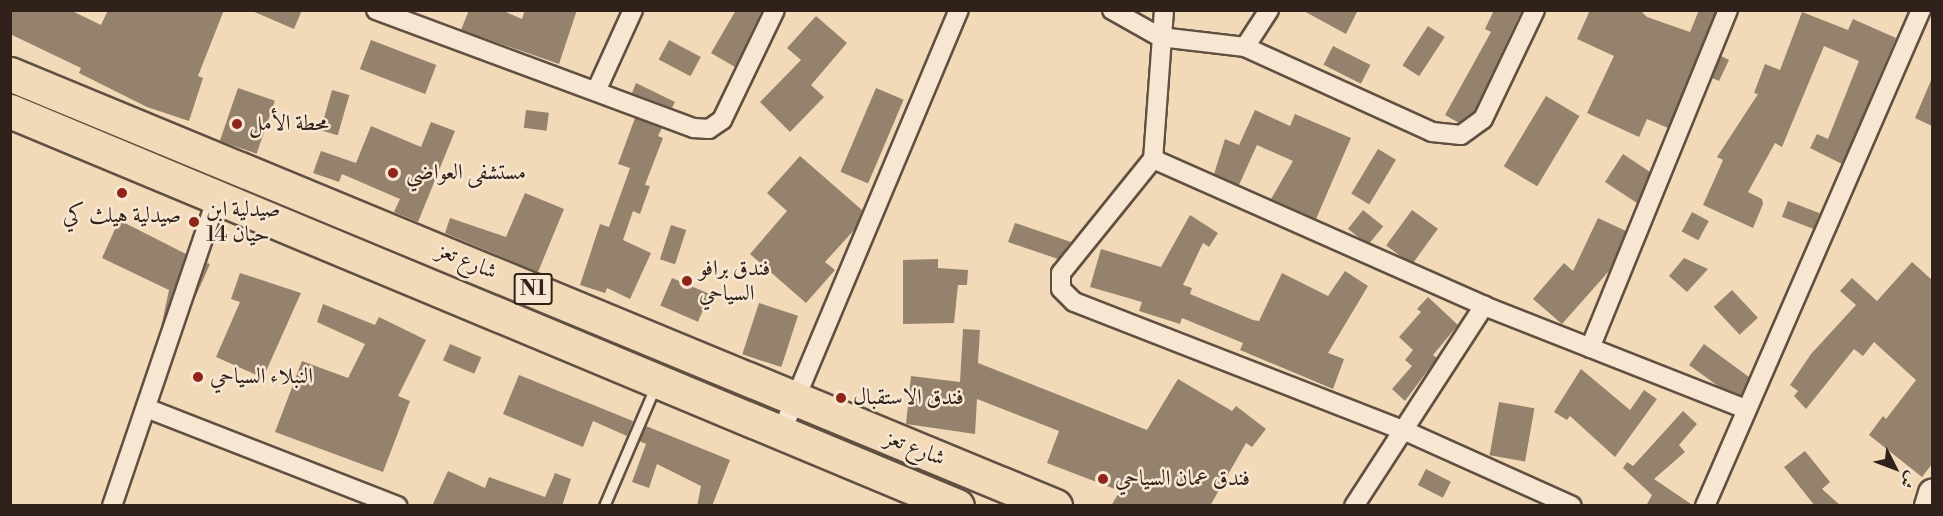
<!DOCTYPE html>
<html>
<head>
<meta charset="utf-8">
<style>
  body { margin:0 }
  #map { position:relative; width:1943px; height:516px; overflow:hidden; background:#f2dab9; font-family:"Libre Bodoni",Amiri,serif }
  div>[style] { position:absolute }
  .building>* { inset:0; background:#95826d; transform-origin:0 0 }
  .roads { filter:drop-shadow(2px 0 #605042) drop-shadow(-2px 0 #605042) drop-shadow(0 2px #605042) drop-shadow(0 -2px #605042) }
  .lane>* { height:9px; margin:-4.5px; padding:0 4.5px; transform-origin:4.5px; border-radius:4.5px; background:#f7e7d2 }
  .street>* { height:18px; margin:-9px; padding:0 9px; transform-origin:9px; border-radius:9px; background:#f7e7d2 }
  .secondary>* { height:26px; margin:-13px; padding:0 13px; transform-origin:13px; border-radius:13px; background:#f7e7d2 }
  .highway>* { height:33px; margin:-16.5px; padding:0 16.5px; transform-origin:16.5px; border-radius:16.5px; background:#f2dab9 }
  .dots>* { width:16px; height:16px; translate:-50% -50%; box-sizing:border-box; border:3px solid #f7e7d2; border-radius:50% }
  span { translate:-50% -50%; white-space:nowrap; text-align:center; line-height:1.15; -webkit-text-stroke:5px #f7e7d2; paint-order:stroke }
  .shield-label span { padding:2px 4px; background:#f7e7d2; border:2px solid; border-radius:4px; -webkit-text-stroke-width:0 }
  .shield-label { font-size:21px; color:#30221a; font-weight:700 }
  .poi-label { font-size:22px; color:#30221a }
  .left { translate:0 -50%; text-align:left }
  .street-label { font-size:22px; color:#30221a }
  .frame { position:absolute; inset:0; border:12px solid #30221a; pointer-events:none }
  .north { position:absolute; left:1865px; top:438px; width:60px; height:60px; -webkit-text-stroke:4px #f7e7d2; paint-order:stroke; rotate:132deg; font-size:16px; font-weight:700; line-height:24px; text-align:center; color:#30221a }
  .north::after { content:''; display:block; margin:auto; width:21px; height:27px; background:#30221a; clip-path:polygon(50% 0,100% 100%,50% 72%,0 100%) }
</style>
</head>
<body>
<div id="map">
  <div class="building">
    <i style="clip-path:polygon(10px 10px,70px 10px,101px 25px,108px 10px,224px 10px,198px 76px,203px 78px,189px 121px,147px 107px,79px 73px,81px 68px,10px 34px)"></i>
    <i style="clip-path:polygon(250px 10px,302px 10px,294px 29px)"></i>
    <i style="clip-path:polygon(469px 10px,501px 10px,522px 19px,525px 10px,577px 10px,559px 64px,461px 30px)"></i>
    <i style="clip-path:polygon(736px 10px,762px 10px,735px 67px,711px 53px)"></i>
    <i style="clip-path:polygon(1302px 10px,1358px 10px,1346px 34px)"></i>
    <i style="clip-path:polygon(1494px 10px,1522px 10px,1474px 112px,1459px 123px,1445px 115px,1491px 32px,1485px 29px)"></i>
    <i style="clip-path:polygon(1590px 10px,1640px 10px,1647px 17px,1690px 32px,1699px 10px,1716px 10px,1668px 128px,1647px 119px,1639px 137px,1587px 113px,1614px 56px,1577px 39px)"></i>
    <i style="clip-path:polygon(1802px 12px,1848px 30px,1853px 19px,1896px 38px,1842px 164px,1810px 148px,1817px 134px,1828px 139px,1859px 61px,1824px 46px,1782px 147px,1775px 143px,1748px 192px,1762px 199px,1763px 204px,1753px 228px,1703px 205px,1723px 160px,1717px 157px,1758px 94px,1754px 93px,1765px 64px,1780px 70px)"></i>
    <i style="clip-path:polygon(816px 16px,847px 43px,811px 85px,824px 97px,790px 132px,760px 102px,801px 60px,787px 48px)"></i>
    <i style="left:1428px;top:26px;width:20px;height:47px;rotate:33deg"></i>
    <i style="left:371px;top:40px;width:70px;height:31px;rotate:21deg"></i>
    <i style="left:669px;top:40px;width:36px;height:22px;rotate:28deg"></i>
    <i style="left:1333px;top:46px;width:42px;height:21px;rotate:27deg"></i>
    <i style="clip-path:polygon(1721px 56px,1729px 60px,1719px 81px,1712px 78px)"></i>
    <i style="clip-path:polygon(1932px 78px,1932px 126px,1915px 118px)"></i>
    <i style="clip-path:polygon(636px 83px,675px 102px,672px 108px,632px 93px)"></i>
    <i style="left:238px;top:88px;width:39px;height:56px;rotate:19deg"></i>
    <i style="left:876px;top:88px;width:30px;height:91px;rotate:23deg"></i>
    <i style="left:332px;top:90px;width:18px;height:42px;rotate:16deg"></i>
    <i style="left:1546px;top:96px;width:39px;height:82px;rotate:31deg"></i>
    <i style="left:526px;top:110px;width:23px;height:18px;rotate:7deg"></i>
    <i style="clip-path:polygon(1255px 110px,1290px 126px,1295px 114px,1351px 138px,1316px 219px,1271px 199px,1293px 161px,1257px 145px,1239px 185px,1214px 174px,1225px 139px,1239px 145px)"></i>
    <i style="clip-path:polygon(635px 118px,662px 128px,658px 136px,663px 138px,645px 185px,650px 186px,640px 214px,633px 211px,623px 240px,651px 253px,630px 299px,607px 288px,605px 293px,580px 285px,600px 224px,609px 227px,630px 168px,618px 164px)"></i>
    <i style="clip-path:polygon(431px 122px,455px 131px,418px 222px,394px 212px,400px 199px,342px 174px,339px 182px,313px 173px,321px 151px,356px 163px,371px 126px,421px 147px)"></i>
    <i style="left:1378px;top:149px;width:21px;height:52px;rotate:31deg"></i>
    <i style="clip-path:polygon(1623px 154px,1650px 172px,1637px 203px,1605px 182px)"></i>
    <i style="clip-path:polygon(800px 156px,862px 210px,855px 229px,825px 262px,835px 270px,806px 303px,750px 254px,787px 211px,767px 193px)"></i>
    <i style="clip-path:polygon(525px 193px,564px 209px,538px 272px,445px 233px,450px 218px,506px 237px)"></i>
    <i style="left:1788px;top:201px;width:34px;height:17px;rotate:21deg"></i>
    <i style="left:1363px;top:210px;width:26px;height:24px;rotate:39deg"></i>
    <i style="left:1412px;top:210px;width:32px;height:44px;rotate:36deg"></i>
    <i style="left:1692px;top:212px;width:19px;height:22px;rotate:28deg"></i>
    <i style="clip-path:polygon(1190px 215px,1218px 233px,1209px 247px,1203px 243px,1183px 285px,1192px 288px,1190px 294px,1253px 320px,1259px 321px,1282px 273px,1328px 296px,1345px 271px,1368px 286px,1328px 353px,1344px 359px,1333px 389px,1240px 350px,1243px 343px,1182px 318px,1180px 324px,1139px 311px,1142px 302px,1090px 287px,1101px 249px,1161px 267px)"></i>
    <i style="clip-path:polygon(1598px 218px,1626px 231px,1609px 271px,1562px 324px,1533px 299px,1564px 263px,1573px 271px)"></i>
    <i style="clip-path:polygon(119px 220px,186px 254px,161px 328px,169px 290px,102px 258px)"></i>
    <i style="clip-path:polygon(1015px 223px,1071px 242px,1070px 243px,1058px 259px,1008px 242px)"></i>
    <i style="left:671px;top:225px;width:16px;height:36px;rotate:18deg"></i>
    <i style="clip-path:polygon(1684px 258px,1708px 269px,1687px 292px,1669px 276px)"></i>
    <i style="clip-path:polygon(938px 259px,938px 268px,968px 270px,967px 285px,958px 285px,954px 323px,903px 324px,903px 260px)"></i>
    <i style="clip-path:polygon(1912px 262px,1932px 280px,1932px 464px,1922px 477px,1869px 435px,1883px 416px,1886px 419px,1916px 380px,1874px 342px,1863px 356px,1854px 349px,1806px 409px,1794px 396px,1798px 391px,1790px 385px,1811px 354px,1856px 305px,1840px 291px,1852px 278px,1877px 301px)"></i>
    <i style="clip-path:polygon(207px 263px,210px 264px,194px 300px)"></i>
    <i style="clip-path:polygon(240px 273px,301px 293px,263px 378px,216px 357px,240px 302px,231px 299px)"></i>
    <i style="left:672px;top:278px;width:41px;height:30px;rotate:23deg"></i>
    <i style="left:1732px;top:290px;width:38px;height:25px;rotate:47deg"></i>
    <i style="clip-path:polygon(1428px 297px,1458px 325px,1433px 355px,1437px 358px,1405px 401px,1392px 389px,1412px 366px,1405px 360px,1413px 350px,1399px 337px,1421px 312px,1417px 309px)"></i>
    <i style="left:759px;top:303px;width:41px;height:54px;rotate:18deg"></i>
    <i style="clip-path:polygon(323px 304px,375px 325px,379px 317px,426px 340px,398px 396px,410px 401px,383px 472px,275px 432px,302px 361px,348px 378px,365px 344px,317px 322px)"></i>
    <i style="clip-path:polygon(963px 329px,980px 330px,978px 363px,1147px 430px,1178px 379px,1232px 411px,1236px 406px,1266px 429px,1252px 447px,1246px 443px,1210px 506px,1111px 506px,1120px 491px,1047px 463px,1059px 431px,977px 399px,975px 434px,906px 424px,911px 376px,960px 382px)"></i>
    <i style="left:450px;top:344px;width:34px;height:18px;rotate:23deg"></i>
    <i style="clip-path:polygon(1704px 344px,1749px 377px,1741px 395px,1718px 386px,1689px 365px)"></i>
    <i style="clip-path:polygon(1581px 369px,1630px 410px,1644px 390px,1657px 399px,1615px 457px,1570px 416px,1567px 420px,1554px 412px)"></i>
    <i style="clip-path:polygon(519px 375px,633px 421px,627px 436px,593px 421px,583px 447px,503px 414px)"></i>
    <i style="left:1499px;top:402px;width:36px;height:54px;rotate:10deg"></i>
    <i style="clip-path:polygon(1683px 411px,1697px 424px,1679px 445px,1685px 452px,1654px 479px,1694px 506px,1646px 506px,1652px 495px,1623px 468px,1627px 462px,1633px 466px)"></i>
    <i style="clip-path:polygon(646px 426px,730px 460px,712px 506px,697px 506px,701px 486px,657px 464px,649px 488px,632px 482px,646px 444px,639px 441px)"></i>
    <i style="clip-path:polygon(1805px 451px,1830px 482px,1822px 489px,1841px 506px,1815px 506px,1784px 467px)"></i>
    <i style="left:1426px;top:469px;width:28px;height:18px;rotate:27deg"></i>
    <i style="clip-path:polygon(448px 471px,485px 488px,489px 477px,545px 497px,555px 473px,571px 479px,562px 506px,432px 506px)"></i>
  </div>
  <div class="roads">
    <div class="lane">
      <i style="left:604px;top:506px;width:129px;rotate:-66.8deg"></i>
    </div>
    <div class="street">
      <i style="left:376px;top:10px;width:339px;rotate:20.4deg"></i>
      <i style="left:694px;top:128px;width:15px;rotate:4deg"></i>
      <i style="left:709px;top:129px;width:16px;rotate:-35deg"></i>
      <i style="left:722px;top:120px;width:122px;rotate:-64.3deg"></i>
      <i style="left:1112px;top:10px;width:55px;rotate:29.4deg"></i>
      <i style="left:1160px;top:37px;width:86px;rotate:6.7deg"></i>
      <i style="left:1245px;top:47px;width:205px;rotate:24.4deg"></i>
      <i style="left:1432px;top:132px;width:29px;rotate:6deg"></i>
      <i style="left:1461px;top:135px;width:27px;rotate:-36deg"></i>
      <i style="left:1483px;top:119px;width:121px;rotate:-64.5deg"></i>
      <i style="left:1164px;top:10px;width:149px;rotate:94.2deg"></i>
      <i style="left:1153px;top:159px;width:146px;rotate:128.9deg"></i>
      <i style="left:1061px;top:273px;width:16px;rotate:90deg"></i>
      <i style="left:1061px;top:289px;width:18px;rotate:45deg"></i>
      <i style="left:1074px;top:302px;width:353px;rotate:21.3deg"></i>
      <i style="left:1403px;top:430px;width:185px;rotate:24.2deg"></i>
      <i style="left:1245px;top:47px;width:44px;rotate:-57deg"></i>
      <i style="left:597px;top:89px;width:87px;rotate:-65.5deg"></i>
      <i style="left:1153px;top:159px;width:362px;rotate:23.9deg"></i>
      <i style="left:1484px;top:306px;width:282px;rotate:21.5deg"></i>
      <i style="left:1590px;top:348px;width:365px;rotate:-67.8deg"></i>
      <i style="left:146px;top:408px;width:270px;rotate:21.3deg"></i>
      <i style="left:781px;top:433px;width:459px;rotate:-67.2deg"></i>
      <i style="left:112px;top:506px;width:329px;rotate:-71.2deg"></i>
      <i style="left:1354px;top:506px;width:239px;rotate:-57deg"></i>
      <i style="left:1705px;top:506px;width:541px;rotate:-66.47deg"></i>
    </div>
    <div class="secondary">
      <i style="left:1928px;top:506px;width:14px;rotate:-73deg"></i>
    </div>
    <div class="highway">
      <i style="left:10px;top:74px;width:1131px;rotate:22.46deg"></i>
      <i style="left:10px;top:111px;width:1026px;rotate:22.64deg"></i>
    </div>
  </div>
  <div class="dots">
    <i style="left:237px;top:124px;background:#8f2418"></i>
    <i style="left:393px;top:173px;background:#8f2418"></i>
    <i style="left:122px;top:193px;background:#8f2418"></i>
    <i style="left:194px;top:222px;background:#8f2418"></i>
    <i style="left:687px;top:281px;background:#8f2418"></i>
    <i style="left:198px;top:377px;background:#8f2418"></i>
    <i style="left:841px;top:398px;background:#8f2418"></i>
    <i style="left:1103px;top:479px;background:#8f2418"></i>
  </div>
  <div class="shield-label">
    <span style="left:533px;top:289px">N1</span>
  </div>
  <div class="poi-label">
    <span class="left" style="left:249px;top:124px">محطة الأمل</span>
    <span class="left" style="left:406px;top:173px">مستشفى العواضي</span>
    <span class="left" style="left:206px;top:222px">صيدلية ابن<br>حيان 14</span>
    <span style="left:122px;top:216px">صيدلية هيلث كي</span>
    <span class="left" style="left:699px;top:281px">فندق برافو<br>السياحي</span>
    <span class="left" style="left:210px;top:377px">النبلاء السياحي</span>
    <span class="left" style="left:853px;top:398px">فندق الاستقبال</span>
    <span class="left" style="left:1115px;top:479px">فندق عمان السياحي</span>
  </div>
  <div class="street-label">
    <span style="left:467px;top:261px;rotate:23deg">شارع تعز</span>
    <span style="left:915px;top:448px;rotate:22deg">شارع تعز</span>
  </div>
  <div class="frame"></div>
  <div class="north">ش</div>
</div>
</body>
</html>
